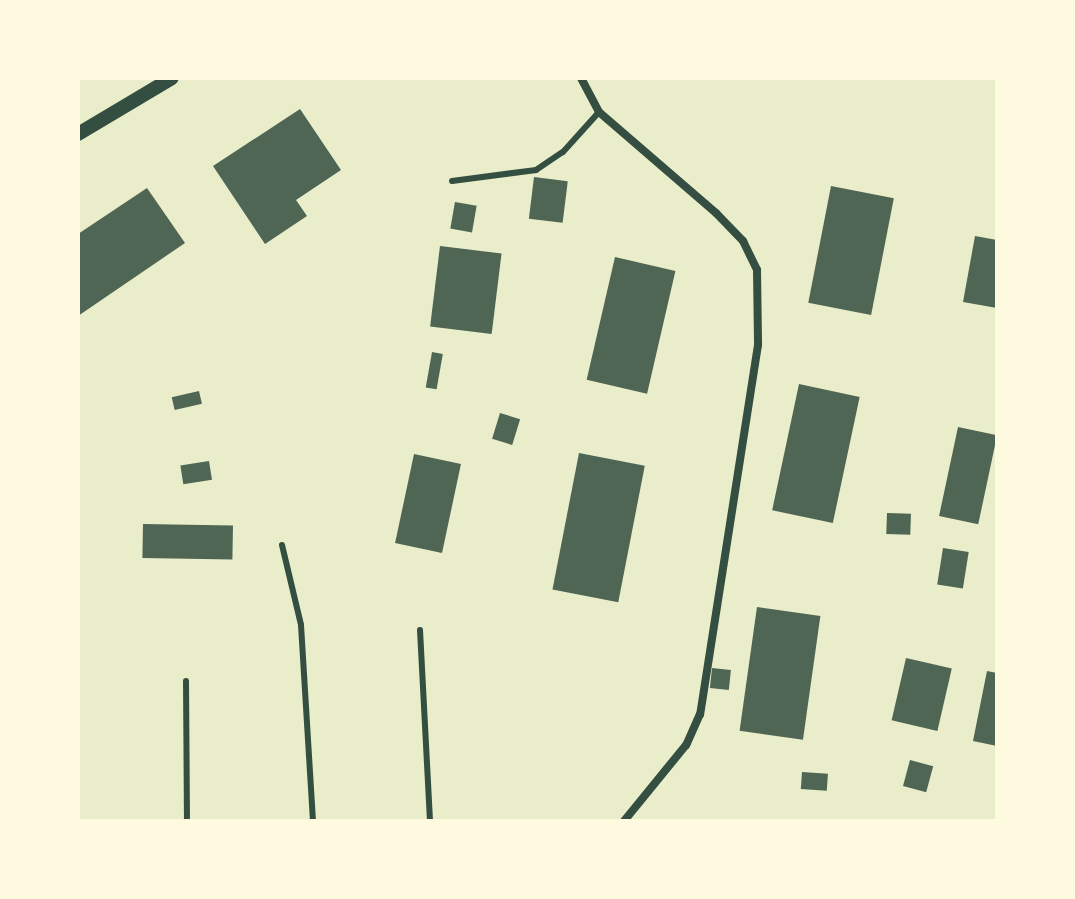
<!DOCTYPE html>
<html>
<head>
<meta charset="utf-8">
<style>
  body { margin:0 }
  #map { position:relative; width:1075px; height:899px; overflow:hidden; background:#e9edc9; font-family:Ubuntu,sans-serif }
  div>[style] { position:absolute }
  .building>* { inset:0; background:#4f6655; transform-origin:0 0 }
  .service>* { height:6px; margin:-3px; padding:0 3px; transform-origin:3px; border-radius:3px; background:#344e41 }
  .minor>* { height:8px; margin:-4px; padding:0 4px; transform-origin:4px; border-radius:4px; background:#344e41 }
  .tertiary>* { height:14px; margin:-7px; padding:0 7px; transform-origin:7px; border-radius:7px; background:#344e41 }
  span { translate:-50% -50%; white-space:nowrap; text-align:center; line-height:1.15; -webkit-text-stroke:7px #fefae0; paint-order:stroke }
  .frame { position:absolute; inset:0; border:80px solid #fefae0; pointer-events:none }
</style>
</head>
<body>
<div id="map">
  <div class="building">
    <i style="clip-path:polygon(300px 109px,341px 170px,296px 200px,307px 216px,265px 244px,213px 166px)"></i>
    <i style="left:534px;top:177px;width:34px;height:42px;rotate:7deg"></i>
    <i style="left:831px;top:186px;width:64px;height:119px;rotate:11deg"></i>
    <i style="clip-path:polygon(147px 188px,185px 243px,78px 316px,78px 234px)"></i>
    <i style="left:455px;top:202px;width:22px;height:27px;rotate:10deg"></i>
    <i style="clip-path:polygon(975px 236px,997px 240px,997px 308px,963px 302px)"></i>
    <i style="left:440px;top:246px;width:62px;height:81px;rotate:7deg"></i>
    <i style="left:615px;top:257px;width:62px;height:126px;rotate:13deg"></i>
    <i style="left:432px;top:352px;width:11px;height:36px;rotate:10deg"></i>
    <i style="left:799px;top:384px;width:62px;height:129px;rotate:12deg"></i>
    <i style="left:199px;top:391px;width:13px;height:28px;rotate:77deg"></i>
    <i style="left:500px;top:413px;width:21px;height:27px;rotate:17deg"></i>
    <i style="left:958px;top:427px;width:40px;height:91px;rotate:12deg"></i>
    <i style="left:579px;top:453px;width:67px;height:139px;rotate:11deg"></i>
    <i style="left:414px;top:454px;width:48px;height:91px;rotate:12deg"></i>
    <i style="left:209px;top:461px;width:19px;height:29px;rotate:81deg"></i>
    <i style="left:887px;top:513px;width:24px;height:21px;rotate:2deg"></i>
    <i style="left:143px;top:524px;width:90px;height:34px;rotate:1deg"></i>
    <i style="left:943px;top:548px;width:26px;height:37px;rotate:9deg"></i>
    <i style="left:757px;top:607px;width:64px;height:125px;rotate:8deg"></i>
    <i style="left:906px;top:658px;width:47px;height:64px;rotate:13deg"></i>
    <i style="left:712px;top:668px;width:19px;height:20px;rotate:6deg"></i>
    <i style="clip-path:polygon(987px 671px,997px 673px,997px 746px,973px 741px)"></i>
    <i style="left:910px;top:760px;width:24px;height:27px;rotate:15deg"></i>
    <i style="left:802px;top:772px;width:26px;height:17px;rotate:4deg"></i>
  </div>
  <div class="service">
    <i style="left:452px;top:181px;width:85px;rotate:-7.5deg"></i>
    <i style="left:536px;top:170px;width:32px;rotate:-34deg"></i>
    <i style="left:563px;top:152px;width:54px;rotate:-48deg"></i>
    <i style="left:282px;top:545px;width:82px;rotate:76.6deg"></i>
    <i style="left:301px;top:625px;width:196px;rotate:86.5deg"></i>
    <i style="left:420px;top:630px;width:191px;rotate:87deg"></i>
    <i style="left:186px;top:681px;width:140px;rotate:89.6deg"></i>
  </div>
  <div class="minor">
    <i style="left:581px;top:78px;width:38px;rotate:62deg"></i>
    <i style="left:599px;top:112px;width:155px;rotate:40.8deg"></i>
    <i style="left:716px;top:213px;width:39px;rotate:46deg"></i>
    <i style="left:743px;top:241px;width:32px;rotate:64deg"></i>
    <i style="left:757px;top:270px;width:75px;rotate:89.2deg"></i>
    <i style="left:758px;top:345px;width:374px;rotate:98.9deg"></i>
    <i style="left:700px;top:714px;width:34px;rotate:114deg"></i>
    <i style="left:686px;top:745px;width:98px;rotate:129.2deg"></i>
  </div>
  <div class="tertiary">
    <i style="left:78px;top:134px;width:109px;rotate:-30.8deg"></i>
  </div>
  <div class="frame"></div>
</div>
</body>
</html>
